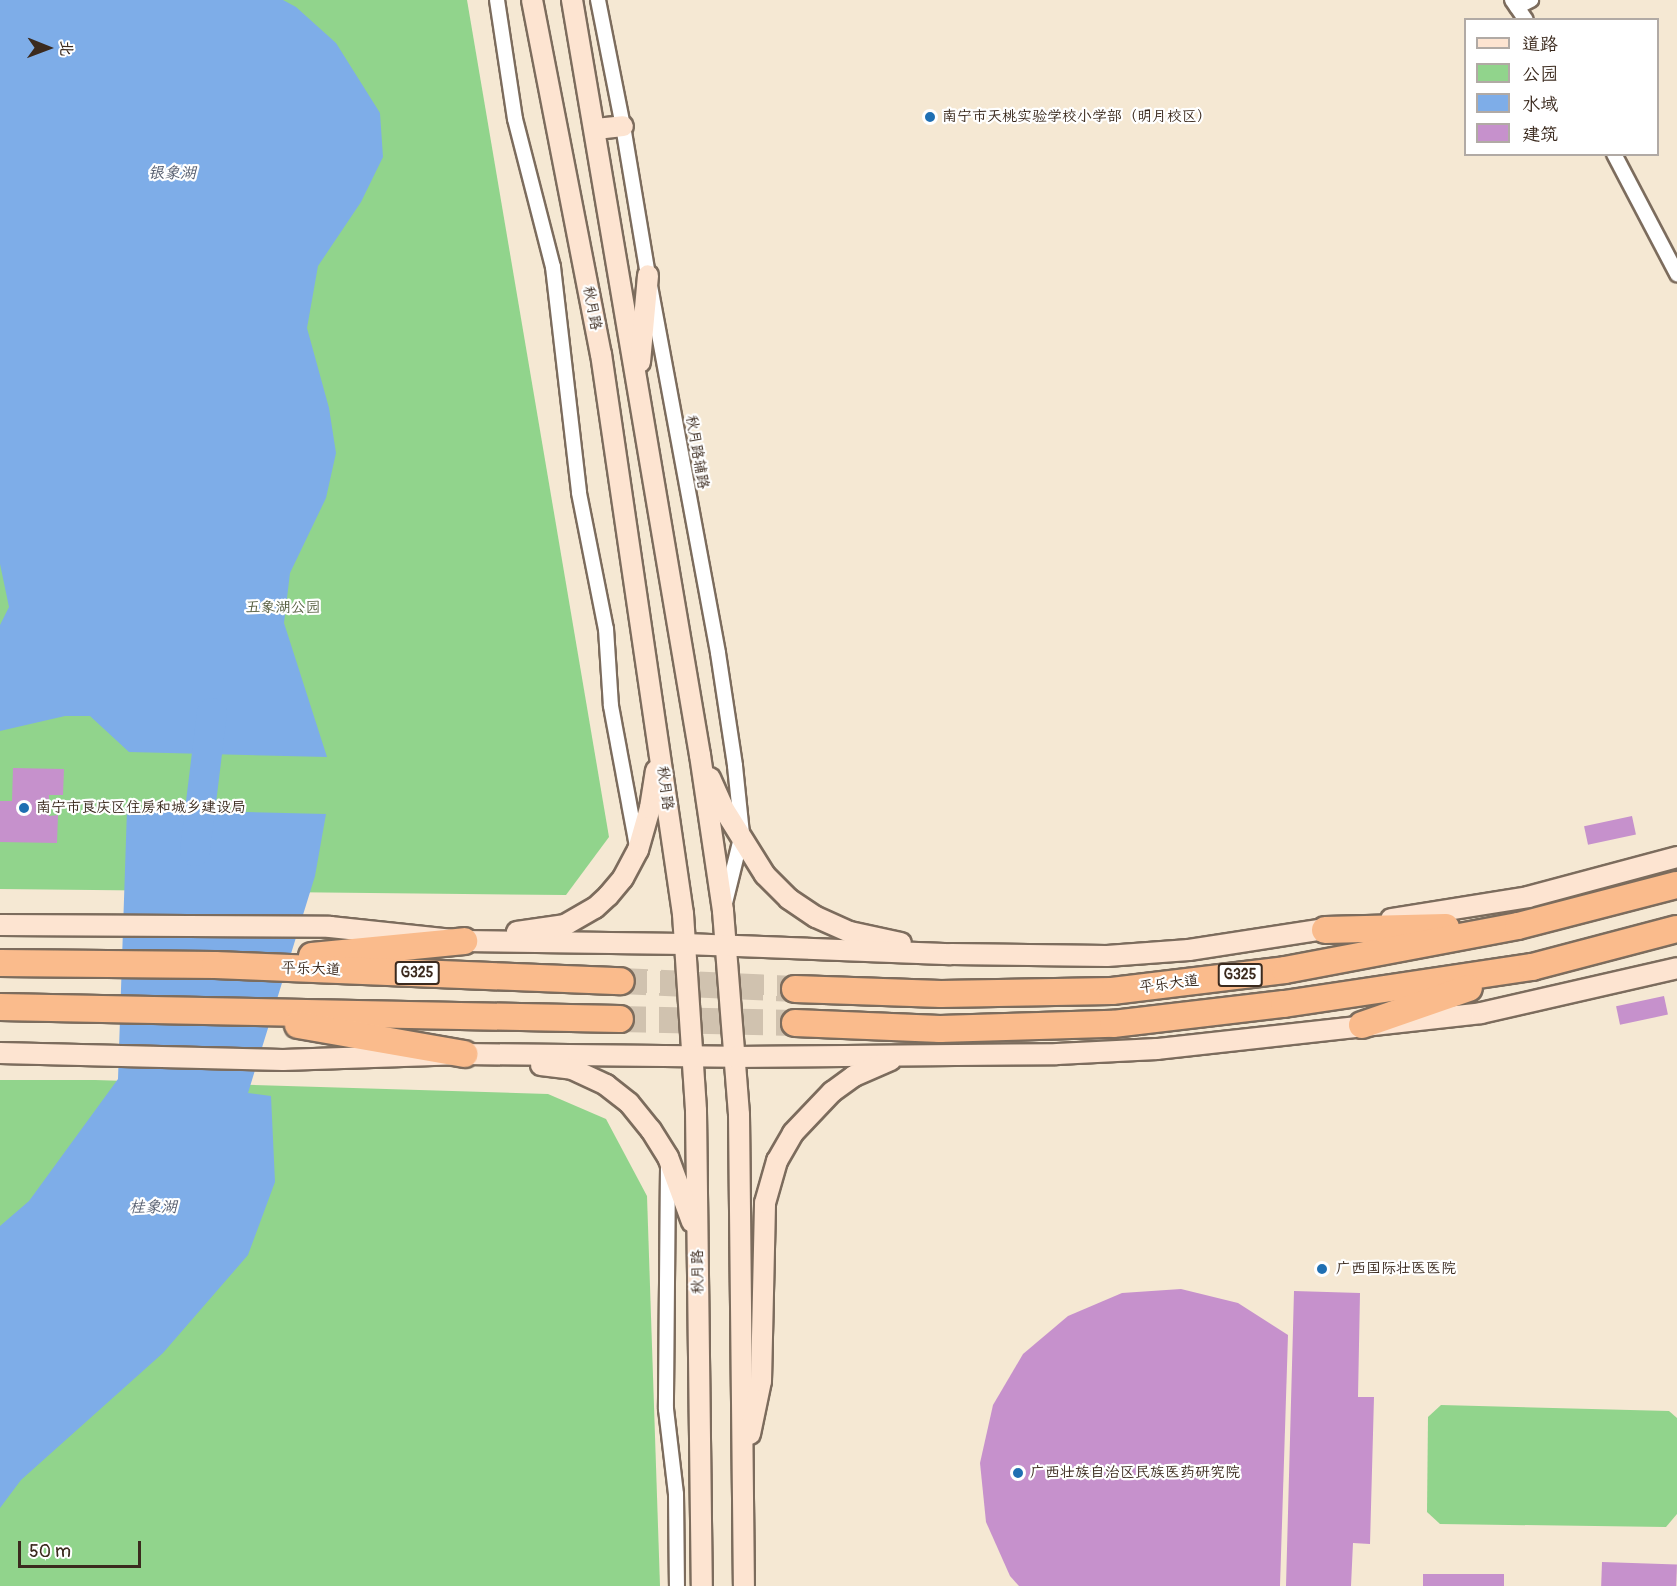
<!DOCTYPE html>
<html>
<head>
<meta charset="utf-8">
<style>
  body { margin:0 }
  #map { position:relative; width:1677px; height:1586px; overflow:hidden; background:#f5e8d3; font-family:Pangolin,"LXGW WenKai TC",sans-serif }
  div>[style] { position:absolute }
  .green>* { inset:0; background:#91d48c }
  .water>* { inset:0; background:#7eade8 }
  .river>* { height:30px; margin:-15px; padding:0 15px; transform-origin:15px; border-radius:15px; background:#7eade8 }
  .building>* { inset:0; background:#c691cc; transform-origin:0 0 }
  .highway-tunnel>* { height:26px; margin-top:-13px; transform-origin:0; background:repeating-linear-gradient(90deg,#d0c2af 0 26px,transparent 0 39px) }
  .roads { filter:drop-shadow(2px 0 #7c6c5d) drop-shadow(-2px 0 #7c6c5d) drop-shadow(0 2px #7c6c5d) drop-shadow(0 -2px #7c6c5d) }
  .street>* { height:14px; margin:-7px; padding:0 7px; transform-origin:7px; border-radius:7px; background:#fff }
  .secondary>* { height:20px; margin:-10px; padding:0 10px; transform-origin:10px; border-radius:10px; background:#fde4d1 }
  .highway>* { height:26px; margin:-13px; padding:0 13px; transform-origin:13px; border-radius:13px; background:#fabb8c }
  .dots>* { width:16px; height:16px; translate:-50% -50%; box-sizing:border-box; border:3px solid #fff; border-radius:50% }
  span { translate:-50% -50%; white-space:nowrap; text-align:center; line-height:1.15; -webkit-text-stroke:4.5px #fff; paint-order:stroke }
  .shield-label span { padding:2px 4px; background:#fff; border:2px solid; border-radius:4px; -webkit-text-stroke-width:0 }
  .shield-label { font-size:14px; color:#3b2a1e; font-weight:700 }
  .poi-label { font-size:15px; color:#3b2a1e }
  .left { translate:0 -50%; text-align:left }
  .street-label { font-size:15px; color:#3b2a1e }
  .park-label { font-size:15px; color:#555d3f }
  .water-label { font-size:16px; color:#565e6f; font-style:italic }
  .legend { position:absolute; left:1464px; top:18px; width:195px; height:138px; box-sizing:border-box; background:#fff; border:2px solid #b1aaa5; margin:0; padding:8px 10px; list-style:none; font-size:18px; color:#3b2a1e }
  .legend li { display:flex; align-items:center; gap:12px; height:30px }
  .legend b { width:30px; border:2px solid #b1aaa5 }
  .north { position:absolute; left:18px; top:18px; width:60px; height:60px; -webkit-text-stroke:4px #fff; paint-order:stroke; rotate:91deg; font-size:16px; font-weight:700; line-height:24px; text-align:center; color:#3b2a1e }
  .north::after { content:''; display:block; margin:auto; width:21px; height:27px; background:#3b2a1e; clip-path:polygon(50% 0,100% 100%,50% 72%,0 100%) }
  .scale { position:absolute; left:18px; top:1541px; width:123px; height:27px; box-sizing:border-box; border:3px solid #3b2a1e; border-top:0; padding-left:8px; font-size:18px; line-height:21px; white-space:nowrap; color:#3b2a1e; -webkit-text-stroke:4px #fff; paint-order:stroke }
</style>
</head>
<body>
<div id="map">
  <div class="green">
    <i style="clip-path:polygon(0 0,467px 0,609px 837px,566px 895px,0 889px)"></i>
    <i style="clip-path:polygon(0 1080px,95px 1080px,548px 1094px,606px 1119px,647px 1196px,660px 1586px,0 1586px)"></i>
    <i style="clip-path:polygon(1441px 1405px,1669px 1411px,1677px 1418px,1677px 1514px,1666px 1527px,1440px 1524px,1427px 1512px,1428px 1417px)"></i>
  </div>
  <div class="water">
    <i style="clip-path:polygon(0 0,283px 0,296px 7px,336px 43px,380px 113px,383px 157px,361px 202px,318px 266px,307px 328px,329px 408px,336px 453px,326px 498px,290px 573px,284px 623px,327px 757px,129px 752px,90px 716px,65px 716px,0 731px,0 625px,9px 607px,0 564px)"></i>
    <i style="clip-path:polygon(127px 809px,326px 814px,315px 876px,248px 1093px,271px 1096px,275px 1182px,248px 1255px,163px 1353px,21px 1480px,0 1508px,0 1226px,29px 1201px,118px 1079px)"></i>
  </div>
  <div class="river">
    <i style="left:195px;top:851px;width:139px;rotate:-83deg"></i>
  </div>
  <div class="building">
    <i style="clip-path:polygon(13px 768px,64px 769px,63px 795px,49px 795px,49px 816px,58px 815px,57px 843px,0 842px,0 801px,12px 801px)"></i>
    <i style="left:1632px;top:816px;width:19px;height:49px;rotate:78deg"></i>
    <i style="left:1664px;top:996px;width:19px;height:49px;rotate:78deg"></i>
    <i style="clip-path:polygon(1181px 1289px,1238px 1303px,1288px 1335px,1280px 1586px,1019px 1586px,1010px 1576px,986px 1522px,980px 1463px,993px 1405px,1023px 1354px,1068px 1316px,1122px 1293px)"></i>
    <i style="clip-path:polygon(1294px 1291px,1360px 1293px,1358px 1397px,1374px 1397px,1370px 1544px,1353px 1543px,1351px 1586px,1286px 1586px)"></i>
    <i style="left:1602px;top:1562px;width:75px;height:24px;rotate:2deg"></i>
    <i style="left:1423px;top:1574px;width:81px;height:12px"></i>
  </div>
  <div class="highway-tunnel">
    <i style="left:621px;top:981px;width:174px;rotate:2.6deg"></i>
    <i style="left:620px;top:1019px;width:175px;rotate:1.3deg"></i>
  </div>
  <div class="roads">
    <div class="street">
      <i style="left:497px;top:0;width:120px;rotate:81.4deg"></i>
      <i style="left:515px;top:119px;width:153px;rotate:75.6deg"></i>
      <i style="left:553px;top:267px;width:227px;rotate:83.4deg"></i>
      <i style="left:579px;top:493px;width:139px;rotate:78.8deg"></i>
      <i style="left:606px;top:629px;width:77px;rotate:86.3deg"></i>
      <i style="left:611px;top:706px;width:142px;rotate:79.5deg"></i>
      <i style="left:598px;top:0;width:128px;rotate:78.8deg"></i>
      <i style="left:623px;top:126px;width:151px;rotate:80.5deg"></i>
      <i style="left:648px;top:275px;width:384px;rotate:79.5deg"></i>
      <i style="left:718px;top:653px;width:114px;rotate:81.4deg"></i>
      <i style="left:735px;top:766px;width:68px;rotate:84.1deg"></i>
      <i style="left:742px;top:834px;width:71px;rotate:103.8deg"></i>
      <i style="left:1512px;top:0;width:24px;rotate:55deg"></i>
      <i style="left:1517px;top:7px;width:16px;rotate:-27deg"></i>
      <i style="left:1614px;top:154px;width:136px;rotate:62.3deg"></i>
      <i style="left:668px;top:1168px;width:241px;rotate:90.5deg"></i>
      <i style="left:666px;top:1409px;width:86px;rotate:83.3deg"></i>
      <i style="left:676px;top:1494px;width:92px;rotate:89.4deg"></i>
    </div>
    <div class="secondary">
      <i style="left:532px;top:0;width:361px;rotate:79deg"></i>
      <i style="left:601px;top:354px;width:566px;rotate:81.67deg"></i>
      <i style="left:683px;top:914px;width:197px;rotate:86.2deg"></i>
      <i style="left:696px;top:1111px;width:475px;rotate:89.3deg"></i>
      <i style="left:572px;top:0;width:766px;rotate:80.38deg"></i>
      <i style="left:700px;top:755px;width:158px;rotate:81.6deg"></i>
      <i style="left:723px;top:911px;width:205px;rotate:85.5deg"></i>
      <i style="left:739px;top:1115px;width:471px;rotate:89.4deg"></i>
      <i style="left:596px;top:129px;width:27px;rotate:-6deg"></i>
      <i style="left:640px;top:362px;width:87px;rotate:-84.7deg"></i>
      <i style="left:710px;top:778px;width:36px;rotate:66deg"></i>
      <i style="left:725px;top:811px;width:75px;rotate:58deg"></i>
      <i style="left:765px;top:875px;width:34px;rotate:45deg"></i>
      <i style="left:789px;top:899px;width:32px;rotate:34deg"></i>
      <i style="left:816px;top:917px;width:37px;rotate:24deg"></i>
      <i style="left:850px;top:932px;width:52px;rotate:12.2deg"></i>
      <i style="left:1391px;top:919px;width:139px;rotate:-9.1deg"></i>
      <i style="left:1528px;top:897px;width:154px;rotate:-15deg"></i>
      <i style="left:0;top:925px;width:330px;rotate:0.3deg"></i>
      <i style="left:330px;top:927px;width:135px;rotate:6deg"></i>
      <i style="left:464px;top:941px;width:221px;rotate:0.8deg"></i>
      <i style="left:685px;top:944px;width:266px;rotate:2.2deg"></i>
      <i style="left:951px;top:954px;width:156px;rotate:0.7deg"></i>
      <i style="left:1107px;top:956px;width:82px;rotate:-4.2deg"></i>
      <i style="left:1189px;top:950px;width:151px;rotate:-8.8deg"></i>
      <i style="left:517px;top:932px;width:49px;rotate:-8.3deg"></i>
      <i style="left:565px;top:925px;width:34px;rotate:-30deg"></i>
      <i style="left:595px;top:908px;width:18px;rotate:-43deg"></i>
      <i style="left:608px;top:896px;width:23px;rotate:-50deg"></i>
      <i style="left:623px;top:878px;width:32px;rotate:-62deg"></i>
      <i style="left:638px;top:850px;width:44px;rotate:-74.1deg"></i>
      <i style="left:650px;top:808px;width:38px;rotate:-81deg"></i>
      <i style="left:0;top:1053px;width:283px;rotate:1.4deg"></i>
      <i style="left:283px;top:1060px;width:181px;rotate:-1.9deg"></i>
      <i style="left:464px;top:1054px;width:270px;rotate:0.6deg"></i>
      <i style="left:734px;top:1057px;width:323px;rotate:-0.5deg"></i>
      <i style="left:1057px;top:1054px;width:100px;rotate:-2.9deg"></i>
      <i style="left:1157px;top:1049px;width:326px;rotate:-6.3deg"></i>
      <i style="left:1481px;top:1013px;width:201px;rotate:-12.9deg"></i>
      <i style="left:541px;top:1065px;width:31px;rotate:7deg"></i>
      <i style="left:572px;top:1069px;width:38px;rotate:25deg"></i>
      <i style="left:606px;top:1085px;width:29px;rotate:38deg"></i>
      <i style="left:629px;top:1103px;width:35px;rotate:51deg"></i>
      <i style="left:651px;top:1130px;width:32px;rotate:58deg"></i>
      <i style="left:668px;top:1157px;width:69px;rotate:69.7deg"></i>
      <i style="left:750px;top:1434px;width:54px;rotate:-78.3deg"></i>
      <i style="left:761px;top:1381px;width:178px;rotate:-88.7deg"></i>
      <i style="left:765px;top:1203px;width:44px;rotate:-74.1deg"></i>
      <i style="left:777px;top:1161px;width:32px;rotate:-60deg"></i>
      <i style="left:793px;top:1133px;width:57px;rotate:-46.4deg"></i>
      <i style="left:832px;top:1092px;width:27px;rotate:-36deg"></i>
      <i style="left:854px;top:1076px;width:40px;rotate:-23.4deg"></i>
    </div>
    <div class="highway">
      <i style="left:1325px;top:930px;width:121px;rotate:-1.4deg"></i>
      <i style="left:312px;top:956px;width:153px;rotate:-5.6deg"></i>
      <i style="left:0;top:963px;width:215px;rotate:0.5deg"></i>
      <i style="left:215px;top:965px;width:406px;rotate:2.3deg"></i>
      <i style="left:795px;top:989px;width:146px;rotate:2deg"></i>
      <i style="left:941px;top:994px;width:171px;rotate:-1deg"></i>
      <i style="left:1112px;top:991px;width:174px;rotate:-6.9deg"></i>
      <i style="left:1285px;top:970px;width:237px;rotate:-10.7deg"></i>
      <i style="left:1518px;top:926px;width:164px;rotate:-14.5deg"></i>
      <i style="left:0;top:1007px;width:620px;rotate:1.11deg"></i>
      <i style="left:795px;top:1023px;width:145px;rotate:2.4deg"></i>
      <i style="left:940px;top:1029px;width:173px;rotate:-1.7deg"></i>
      <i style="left:1113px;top:1024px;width:172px;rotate:-6.7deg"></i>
      <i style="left:1284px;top:1004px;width:251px;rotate:-8.5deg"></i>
      <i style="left:1532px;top:967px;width:150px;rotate:-14.7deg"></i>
      <i style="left:298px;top:1025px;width:169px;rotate:9.9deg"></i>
      <i style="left:1362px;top:1025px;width:113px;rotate:-19.1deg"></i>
    </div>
  </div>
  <div class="dots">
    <i style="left:930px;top:117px;background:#1f6fb2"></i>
    <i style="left:24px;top:808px;background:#1f6fb2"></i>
    <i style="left:1322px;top:1269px;background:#1f6fb2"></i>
    <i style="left:1018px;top:1473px;background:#1f6fb2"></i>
  </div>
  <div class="shield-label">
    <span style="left:417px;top:973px">G325</span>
    <span style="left:1240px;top:975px">G325</span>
  </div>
  <div class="poi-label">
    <span class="left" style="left:942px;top:117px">南宁市天桃实验学校小学部（明月校区）</span>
    <span class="left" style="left:36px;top:808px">南宁市良庆区住房和城乡建设局</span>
    <span class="left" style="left:1336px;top:1269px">广西国际壮医医院</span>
    <span class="left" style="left:1030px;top:1473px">广西壮族自治区民族医药研究院</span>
  </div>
  <div class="street-label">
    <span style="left:592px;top:308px;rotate:79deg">秋月路</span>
    <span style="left:697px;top:452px;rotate:80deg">秋月路辅路</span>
    <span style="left:665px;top:788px;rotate:82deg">秋月路</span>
    <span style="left:311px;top:969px;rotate:2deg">平乐大道</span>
    <span style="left:1169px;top:984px;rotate:-7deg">平乐大道</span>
    <span style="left:698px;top:1272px;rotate:-91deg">秋月路</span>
  </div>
  <div class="park-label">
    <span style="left:283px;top:608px">五象湖公园</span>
  </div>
  <div class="water-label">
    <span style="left:172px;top:173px">银象湖</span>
    <span style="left:153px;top:1207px">桂象湖</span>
  </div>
  <ul class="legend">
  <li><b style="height:8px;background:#fde4d1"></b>道路</li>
  <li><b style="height:16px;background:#91d48c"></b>公园</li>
  <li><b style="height:16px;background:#7eade8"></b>水域</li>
  <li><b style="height:16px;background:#c691cc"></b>建筑</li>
  </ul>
  <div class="north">北</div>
  <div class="scale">50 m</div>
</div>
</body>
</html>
